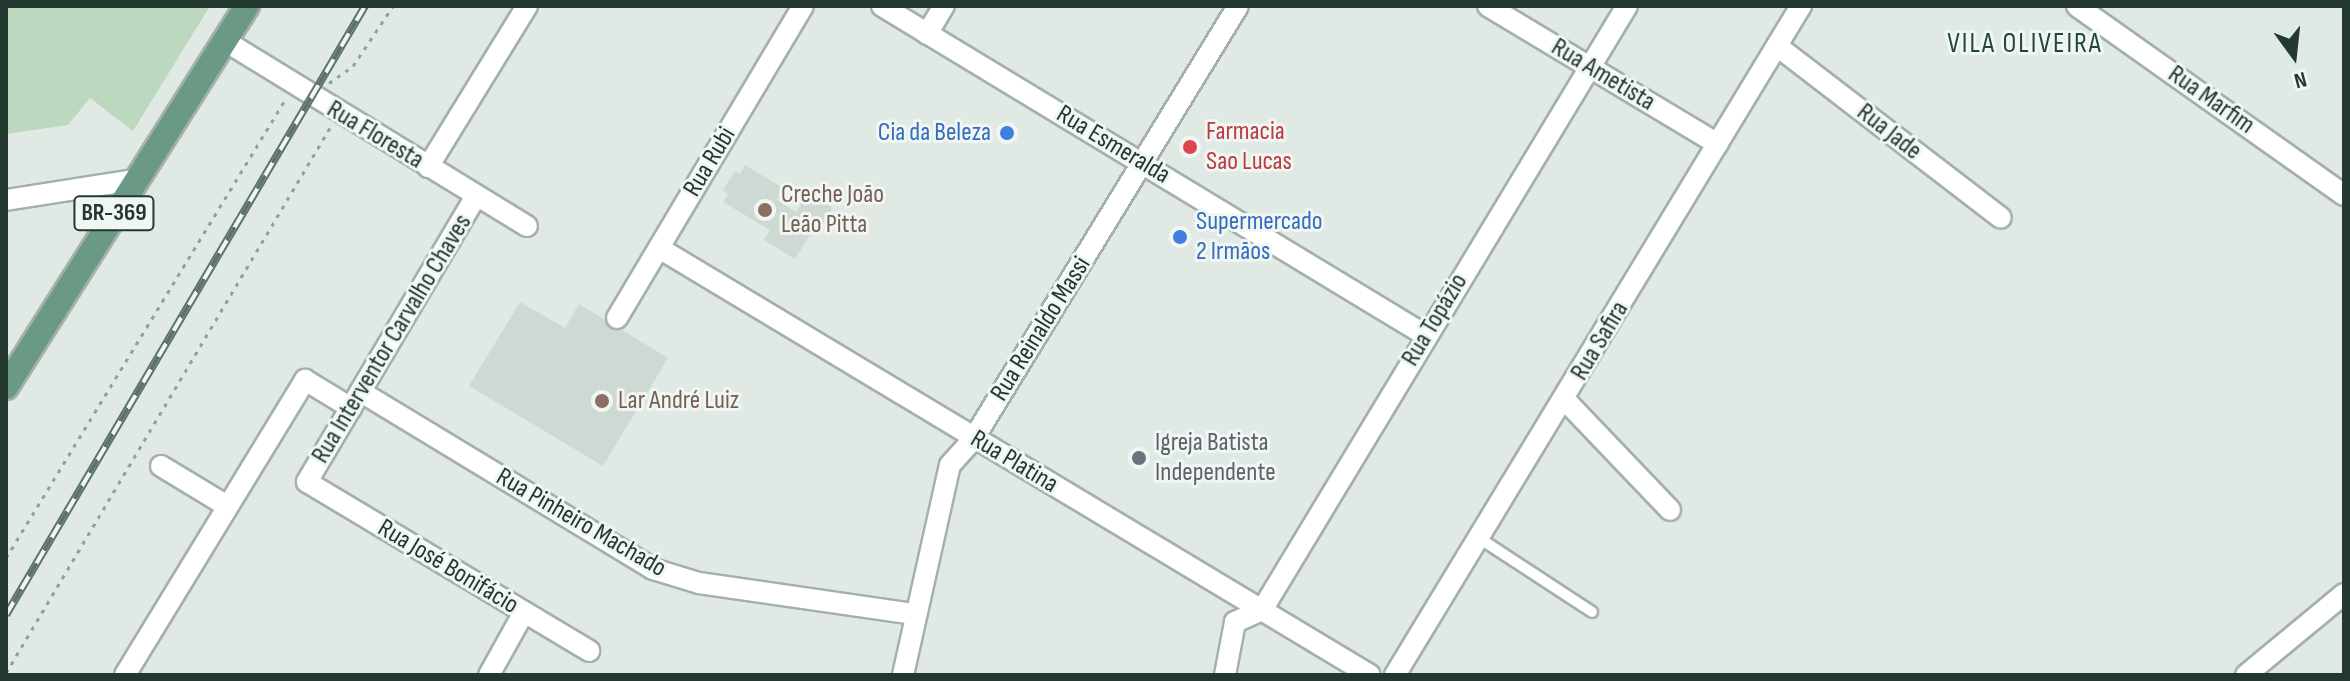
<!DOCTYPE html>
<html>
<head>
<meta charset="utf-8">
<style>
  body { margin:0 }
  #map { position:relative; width:2350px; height:681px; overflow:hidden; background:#e0e9e4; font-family:"Sofia Sans Condensed",sans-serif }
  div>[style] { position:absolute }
  .built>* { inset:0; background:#cfd9d3 }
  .green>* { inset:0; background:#bcd8bf }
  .path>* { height:3px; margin-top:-1.5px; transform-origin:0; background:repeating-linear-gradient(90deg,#84a998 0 4px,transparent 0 10px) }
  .roads { filter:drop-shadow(2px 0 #a4b0aa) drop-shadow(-2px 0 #a4b0aa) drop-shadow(0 2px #a4b0aa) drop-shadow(0 -2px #a4b0aa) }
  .service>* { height:10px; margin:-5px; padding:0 5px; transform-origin:5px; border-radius:5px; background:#fff }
  .minor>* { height:20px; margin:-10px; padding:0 10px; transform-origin:10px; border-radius:10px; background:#fff }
  .primary>* { height:24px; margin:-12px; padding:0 12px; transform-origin:12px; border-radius:12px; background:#6a9a86 }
  .rail>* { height:8px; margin-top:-4px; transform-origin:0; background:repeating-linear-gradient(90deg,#f0f6f2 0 15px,#5d736a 0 30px); box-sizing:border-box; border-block:2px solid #5d736a }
  .dots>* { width:22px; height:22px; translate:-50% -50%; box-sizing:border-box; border:4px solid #f0f6f2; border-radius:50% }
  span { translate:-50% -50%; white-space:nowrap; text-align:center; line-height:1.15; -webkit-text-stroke:6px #f0f6f2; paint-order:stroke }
  .shield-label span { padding:2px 6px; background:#f0f6f2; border:2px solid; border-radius:6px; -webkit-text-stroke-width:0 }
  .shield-label { font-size:24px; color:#23382f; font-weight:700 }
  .street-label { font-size:26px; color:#23382f }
  .health-label { font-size:26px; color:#be3a42 }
  .left { translate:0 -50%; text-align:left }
  .shop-label { font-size:26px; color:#366cbe }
  .right { translate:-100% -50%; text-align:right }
  .education-label { font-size:26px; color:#785e54 }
  .worship-label { font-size:26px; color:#5b616d }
  .neighbourhood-label { font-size:28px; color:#214738; letter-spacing:2px }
  .frame { position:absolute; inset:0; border:8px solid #23382f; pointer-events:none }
  .north { position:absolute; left:2254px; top:16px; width:80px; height:80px; -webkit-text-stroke:6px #f0f6f2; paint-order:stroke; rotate:165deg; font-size:22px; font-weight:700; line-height:32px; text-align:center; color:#23382f }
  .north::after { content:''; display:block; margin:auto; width:28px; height:36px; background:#23382f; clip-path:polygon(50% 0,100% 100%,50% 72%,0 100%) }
</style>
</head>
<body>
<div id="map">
  <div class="built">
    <i style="clip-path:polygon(745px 165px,783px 188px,777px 200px,796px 212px,808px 193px,833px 208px,820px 229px,815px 227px,795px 259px,764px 240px,770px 230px,723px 202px,728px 194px,723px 190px,735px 171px,740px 174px)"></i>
    <i style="clip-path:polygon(520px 302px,565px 328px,579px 304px,668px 358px,603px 466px,469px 386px)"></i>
  </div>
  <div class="green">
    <i style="clip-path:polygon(6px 6px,210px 6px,133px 131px,90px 98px,68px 125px,6px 134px)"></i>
  </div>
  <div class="path">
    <i style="left:329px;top:83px;width:29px;rotate:-35deg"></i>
    <i style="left:353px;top:66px;width:72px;rotate:-56.3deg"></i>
    <i style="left:6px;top:558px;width:536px;rotate:-58.65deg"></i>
    <i style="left:6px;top:673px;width:636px;rotate:-59.28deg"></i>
  </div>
  <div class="roads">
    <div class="service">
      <i style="left:1479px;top:538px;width:135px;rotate:33.2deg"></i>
    </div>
    <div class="minor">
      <i style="left:882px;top:6px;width:635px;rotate:31.21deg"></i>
      <i style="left:1488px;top:6px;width:268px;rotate:31deg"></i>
      <i style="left:2077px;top:6px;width:327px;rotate:35.3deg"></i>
      <i style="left:927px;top:34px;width:33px;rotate:-59deg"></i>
      <i style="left:225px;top:41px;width:354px;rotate:31.5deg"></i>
      <i style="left:1777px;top:46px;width:282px;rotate:37.5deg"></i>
      <i style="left:428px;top:167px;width:189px;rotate:-58.4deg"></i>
      <i style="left:476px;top:196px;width:332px;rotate:120.6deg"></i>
      <i style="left:307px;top:482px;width:329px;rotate:30.9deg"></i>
      <i style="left:6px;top:200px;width:130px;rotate:-8.9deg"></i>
      <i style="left:659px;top:248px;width:829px;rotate:30.99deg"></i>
      <i style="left:617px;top:318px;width:363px;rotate:-59.2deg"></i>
      <i style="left:361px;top:392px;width:341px;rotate:31.2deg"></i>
      <i style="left:653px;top:569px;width:48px;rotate:16.9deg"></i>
      <i style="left:699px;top:583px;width:218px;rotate:8.2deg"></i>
      <i style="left:1565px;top:400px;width:152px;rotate:46.3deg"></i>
      <i style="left:161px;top:466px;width:77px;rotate:31.2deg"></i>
      <i style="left:125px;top:675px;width:346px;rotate:-58.6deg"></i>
      <i style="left:305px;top:380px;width:54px;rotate:31.3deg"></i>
      <i style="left:489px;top:675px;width:72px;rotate:-60.9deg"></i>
      <i style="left:903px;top:675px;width:215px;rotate:-77.4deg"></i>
      <i style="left:950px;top:465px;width:36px;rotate:-48deg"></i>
      <i style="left:974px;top:438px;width:506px;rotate:-58.57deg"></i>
      <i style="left:1225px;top:675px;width:54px;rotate:-79.3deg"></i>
      <i style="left:1235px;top:622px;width:30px;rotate:-24deg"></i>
      <i style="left:1262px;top:610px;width:706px;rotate:-58.86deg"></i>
      <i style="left:1395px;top:675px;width:783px;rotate:-58.75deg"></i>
      <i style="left:2246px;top:675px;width:127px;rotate:-39.6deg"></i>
    </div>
    <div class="primary">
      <i style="left:6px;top:387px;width:451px;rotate:-57.7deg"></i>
    </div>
  </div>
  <div class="rail">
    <i style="left:6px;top:615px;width:707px;rotate:-59.48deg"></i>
  </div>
  <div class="dots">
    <i style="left:1007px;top:133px;background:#3f7fe0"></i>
    <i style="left:1190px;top:147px;background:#e0444e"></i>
    <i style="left:765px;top:210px;background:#8d6e63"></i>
    <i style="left:1180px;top:237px;background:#3f7fe0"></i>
    <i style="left:602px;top:401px;background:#8d6e63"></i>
    <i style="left:1139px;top:458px;background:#6b7280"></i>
  </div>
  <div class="shield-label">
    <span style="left:114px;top:213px">BR-369</span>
  </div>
  <div class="street-label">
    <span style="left:1603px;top:75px;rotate:31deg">Rua Ametista</span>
    <span style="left:2211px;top:100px;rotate:35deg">Rua Marfim</span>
    <span style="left:1889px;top:132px;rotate:38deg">Rua Jade</span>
    <span style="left:375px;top:135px;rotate:31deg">Rua Floresta</span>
    <span style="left:1113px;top:145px;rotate:31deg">Rua Esmeralda</span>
    <span style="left:710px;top:162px;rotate:-59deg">Rua Rubi</span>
    <span style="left:1435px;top:320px;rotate:-59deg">Rua Topázio</span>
    <span style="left:1041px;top:329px;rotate:-58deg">Rua Reinaldo Massi</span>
    <span style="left:392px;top:339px;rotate:-59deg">Rua Interventor Carvalho Chaves</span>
    <span style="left:1600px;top:341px;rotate:-59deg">Rua Safira</span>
    <span style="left:1014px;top:462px;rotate:31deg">Rua Platina</span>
    <span style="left:581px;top:523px;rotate:30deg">Rua Pinheiro Machado</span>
    <span style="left:448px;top:567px;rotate:31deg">Rua José Bonifácio</span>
  </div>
  <div class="health-label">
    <span class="left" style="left:1206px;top:147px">Farmacia<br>Sao Lucas</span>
  </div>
  <div class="shop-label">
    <span class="right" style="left:991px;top:133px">Cia da Beleza</span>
    <span class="left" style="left:1196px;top:237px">Supermercado<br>2 Irmãos</span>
  </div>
  <div class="education-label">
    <span class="left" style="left:781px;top:210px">Creche João<br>Leão Pitta</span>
    <span class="left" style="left:618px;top:401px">Lar André Luiz</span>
  </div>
  <div class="worship-label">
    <span class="left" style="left:1155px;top:458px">Igreja Batista<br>Independente</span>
  </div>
  <div class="neighbourhood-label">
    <span style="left:2025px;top:44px">VILA OLIVEIRA</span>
  </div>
  <div class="frame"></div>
  <div class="north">N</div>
</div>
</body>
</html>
